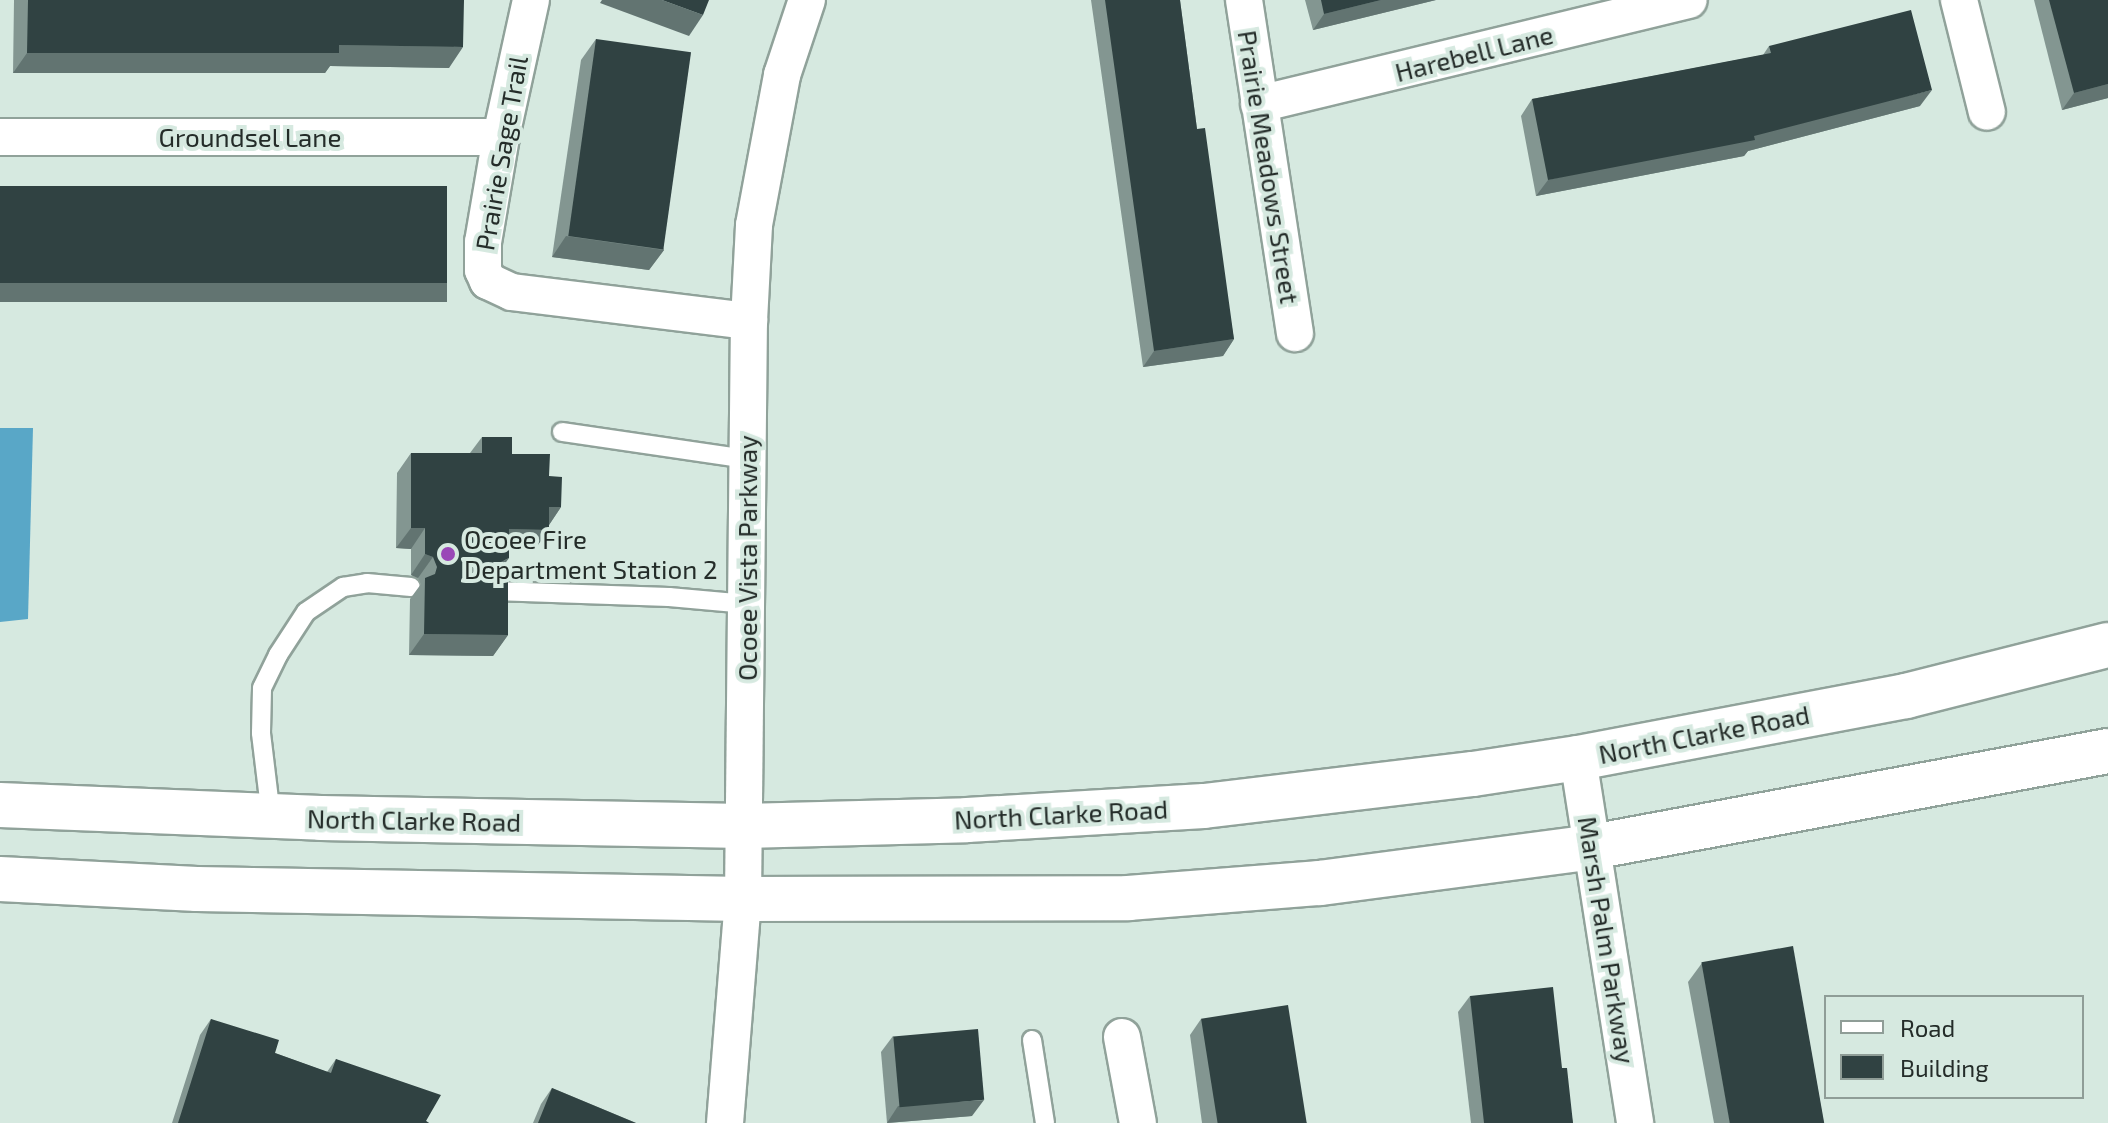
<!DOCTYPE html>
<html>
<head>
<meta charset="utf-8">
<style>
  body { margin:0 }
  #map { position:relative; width:2108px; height:1123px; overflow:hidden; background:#d6e9e0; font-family:"Exo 2",sans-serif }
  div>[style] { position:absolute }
  .water>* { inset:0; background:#59a7c7 }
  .roads { filter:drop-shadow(2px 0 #90a29a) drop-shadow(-2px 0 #90a29a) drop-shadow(0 2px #90a29a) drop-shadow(0 -2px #90a29a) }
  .service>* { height:18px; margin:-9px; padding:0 9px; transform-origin:9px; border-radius:9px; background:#fff }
  .minor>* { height:36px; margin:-18px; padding:0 18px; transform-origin:18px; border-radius:18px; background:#fff }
  .tertiary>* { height:44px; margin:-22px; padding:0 22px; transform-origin:22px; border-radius:22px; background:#fff }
  .wall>* { inset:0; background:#839691 }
  .shaded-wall>* { inset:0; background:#627471; transform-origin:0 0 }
  .building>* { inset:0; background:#304242; transform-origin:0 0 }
  .dots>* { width:22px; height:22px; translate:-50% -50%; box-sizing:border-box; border:4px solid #d6e9e0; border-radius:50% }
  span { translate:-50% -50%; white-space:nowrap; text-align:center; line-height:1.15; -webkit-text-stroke:8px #d6e9e0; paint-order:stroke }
  .street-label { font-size:26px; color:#242c29 }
  .poi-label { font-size:26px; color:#242c29 }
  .left { translate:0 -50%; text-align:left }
  .legend { position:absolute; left:1824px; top:995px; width:260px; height:104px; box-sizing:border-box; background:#d6e9e0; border:2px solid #8f9d97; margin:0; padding:10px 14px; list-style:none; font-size:24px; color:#242c29 }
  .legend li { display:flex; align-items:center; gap:16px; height:40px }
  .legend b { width:40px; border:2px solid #8f9d97 }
</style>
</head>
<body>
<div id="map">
  <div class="water">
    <i style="clip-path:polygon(0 428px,33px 428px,28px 619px,0 622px)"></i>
  </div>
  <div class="roads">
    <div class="service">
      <i style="left:562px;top:432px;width:187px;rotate:8.3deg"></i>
      <i style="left:494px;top:591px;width:175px;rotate:2deg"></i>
      <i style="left:669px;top:597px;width:78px;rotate:5.1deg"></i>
      <i style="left:271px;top:816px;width:84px;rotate:-96.9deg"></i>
      <i style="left:261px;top:733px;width:45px;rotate:-88.7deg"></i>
      <i style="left:262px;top:688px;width:37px;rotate:-64deg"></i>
      <i style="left:278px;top:655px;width:51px;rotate:-56.9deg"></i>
      <i style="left:306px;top:612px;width:45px;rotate:-34deg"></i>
      <i style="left:343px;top:587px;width:24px;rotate:-9deg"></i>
      <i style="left:367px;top:583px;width:44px;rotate:5.2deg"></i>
      <i style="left:1032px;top:1040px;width:84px;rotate:81.1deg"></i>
    </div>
    <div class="minor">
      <i style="left:531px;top:0;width:140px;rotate:102.4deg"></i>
      <i style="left:501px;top:137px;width:107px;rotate:99.7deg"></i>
      <i style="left:483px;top:242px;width:28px;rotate:90deg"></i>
      <i style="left:483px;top:270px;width:12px;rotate:66deg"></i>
      <i style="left:488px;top:281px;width:26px;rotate:25deg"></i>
      <i style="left:512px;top:292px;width:239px;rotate:7deg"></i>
      <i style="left:1244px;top:0;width:337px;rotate:81.3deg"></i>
      <i style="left:1959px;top:0;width:115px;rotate:76deg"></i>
      <i style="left:1259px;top:104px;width:442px;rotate:-13.6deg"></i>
      <i style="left:0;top:137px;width:501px"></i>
      <i style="left:1578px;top:758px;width:369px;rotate:81.1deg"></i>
      <i style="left:1122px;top:1037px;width:87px;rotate:79.5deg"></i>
      <i style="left:725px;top:1123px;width:225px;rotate:-85.4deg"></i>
      <i style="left:743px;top:899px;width:578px;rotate:-89.41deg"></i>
      <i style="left:749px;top:321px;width:96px;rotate:-87deg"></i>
      <i style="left:754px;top:225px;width:153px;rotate:-79.4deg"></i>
      <i style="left:782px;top:75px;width:79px;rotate:-71.6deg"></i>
    </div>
    <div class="tertiary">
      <i style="left:0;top:805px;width:321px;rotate:2.3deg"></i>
      <i style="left:321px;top:818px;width:423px;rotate:1.1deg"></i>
      <i style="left:744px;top:826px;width:223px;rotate:-1.5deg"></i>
      <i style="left:967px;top:820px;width:237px;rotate:-3.4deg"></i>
      <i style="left:1204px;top:806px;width:271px;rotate:-6.8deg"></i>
      <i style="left:1473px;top:774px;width:106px;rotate:-8.7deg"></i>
      <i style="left:1578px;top:758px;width:334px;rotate:-10.7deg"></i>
      <i style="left:1906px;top:696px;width:208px;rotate:-14.2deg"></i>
      <i style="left:0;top:879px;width:197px;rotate:2.9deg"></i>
      <i style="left:197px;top:889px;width:546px;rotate:1.05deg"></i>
      <i style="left:743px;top:899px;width:385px;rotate:-0.1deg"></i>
      <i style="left:1128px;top:898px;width:193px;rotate:-4.5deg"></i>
      <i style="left:1320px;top:883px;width:274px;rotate:-7.5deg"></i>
      <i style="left:1592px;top:847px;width:525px;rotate:-10.54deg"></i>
    </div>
  </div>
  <div class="wall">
    <i style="clip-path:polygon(14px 0,464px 0,449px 68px,330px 66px,325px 73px,13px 73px)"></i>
    <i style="clip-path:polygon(1091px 0,1180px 0,1197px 129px,1234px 339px,1223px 356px,1143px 367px)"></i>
    <i style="clip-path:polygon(1305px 0,1436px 0,1313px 30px)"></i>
    <i style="clip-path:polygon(2034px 0,2108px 0,2108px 98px,2062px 110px)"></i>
    <i style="clip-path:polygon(596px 39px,664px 250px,649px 270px,552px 257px,581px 60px)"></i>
    <i style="clip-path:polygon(1769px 46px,1920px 106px,1748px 151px,1744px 156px,1536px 196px,1521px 116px,1532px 99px,1763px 55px)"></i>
    <i style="clip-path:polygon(482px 437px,549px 476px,561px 507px,549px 525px,549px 530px,534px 550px,509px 550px,498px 573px,508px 635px,493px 656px,409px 655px,410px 599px,421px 584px,418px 578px,411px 575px,411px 549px,396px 548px,397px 473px,411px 453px,470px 453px)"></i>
    <i style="clip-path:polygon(1702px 963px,1823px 1123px,1714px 1123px,1688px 982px)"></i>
    <i style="clip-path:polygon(1470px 996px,1562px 1068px,1573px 1123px,1471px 1123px,1458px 1012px)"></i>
    <i style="clip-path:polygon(211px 1019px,275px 1053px,327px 1072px,336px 1059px,429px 1123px,172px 1123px,200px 1035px)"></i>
    <i style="clip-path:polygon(1201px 1019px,1307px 1123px,1202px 1123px,1190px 1035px)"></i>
    <i style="clip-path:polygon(893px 1036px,972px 1116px,887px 1123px,881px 1052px)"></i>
    <i style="clip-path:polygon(552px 1088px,636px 1123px,533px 1123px,541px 1104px)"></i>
  </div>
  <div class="shaded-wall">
    <i style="clip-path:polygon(602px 0,662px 0,703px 15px,689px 36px,600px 3px)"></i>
    <i style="clip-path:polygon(1381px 0,1436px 0,1313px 30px,1324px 14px)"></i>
    <i style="clip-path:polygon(339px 45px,463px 47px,449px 68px,330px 66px,325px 73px,13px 73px,27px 53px)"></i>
    <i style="clip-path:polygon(2108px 84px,2108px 98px,2062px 110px,2074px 93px)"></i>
    <i style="clip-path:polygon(1932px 90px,1920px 106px,1748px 151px,1744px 156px,1536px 196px,1548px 180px)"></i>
    <i style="clip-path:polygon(566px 236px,664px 250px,649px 270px,552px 257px)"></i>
    <i style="left:0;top:283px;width:447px;height:19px"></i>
    <i style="clip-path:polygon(1234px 339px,1223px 356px,1143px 367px,1154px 351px)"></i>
    <i style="clip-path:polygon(549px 507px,561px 507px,547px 528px)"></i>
    <i style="clip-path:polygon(411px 528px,425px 528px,411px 549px,396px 548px)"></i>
    <i style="clip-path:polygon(509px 529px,549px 530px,534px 550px,495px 550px)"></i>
    <i style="clip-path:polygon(425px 554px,433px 557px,418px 578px,411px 575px)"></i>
    <i style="clip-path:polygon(509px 558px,494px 579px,499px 563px)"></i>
    <i style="clip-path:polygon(424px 634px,508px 635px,493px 656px,409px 655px)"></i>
    <i style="clip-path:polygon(984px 1100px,972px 1116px,887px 1123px,898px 1106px)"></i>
  </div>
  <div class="building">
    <i style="clip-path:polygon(28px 0,464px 0,463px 47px,339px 45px,339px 53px,27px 53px)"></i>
    <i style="clip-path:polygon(662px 0,709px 0,703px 15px)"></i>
    <i style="clip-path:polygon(1105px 0,1180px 0,1197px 129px,1205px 128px,1234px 339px,1154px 351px)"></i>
    <i style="clip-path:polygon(1321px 0,1381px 0,1324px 14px)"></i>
    <i style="clip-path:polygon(2049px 0,2108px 0,2108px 84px,2074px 93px)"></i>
    <i style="clip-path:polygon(1911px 10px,1932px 90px,1754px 136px,1755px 140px,1548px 180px,1532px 99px,1771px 53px,1769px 46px)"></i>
    <i style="left:596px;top:39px;width:96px;height:199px;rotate:8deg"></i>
    <i style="left:447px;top:186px;width:97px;height:447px;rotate:90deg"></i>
    <i style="clip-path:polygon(482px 437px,512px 437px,512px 454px,550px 454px,549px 476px,562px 477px,561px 507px,549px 507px,549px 530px,509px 529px,509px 558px,499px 563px,497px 571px,502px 580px,508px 582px,508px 635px,424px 634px,425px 578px,435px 574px,437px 567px,433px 557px,425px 554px,425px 528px,411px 528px,411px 453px,482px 453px)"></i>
    <i style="left:1793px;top:946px;width:180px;height:93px;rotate:80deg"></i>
    <i style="clip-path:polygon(1553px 987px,1562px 1068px,1567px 1068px,1573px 1123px,1484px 1123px,1470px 996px)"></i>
    <i style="left:1288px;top:1005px;width:120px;height:88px;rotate:81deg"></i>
    <i style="clip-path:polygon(211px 1019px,279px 1040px,275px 1053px,331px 1073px,336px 1059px,441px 1095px,426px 1121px,429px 1123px,178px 1123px)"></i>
    <i style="left:978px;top:1029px;width:71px;height:85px;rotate:85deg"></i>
    <i style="clip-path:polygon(552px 1088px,636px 1123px,538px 1123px)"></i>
  </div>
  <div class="dots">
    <i style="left:448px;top:554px;background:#9a48b7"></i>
  </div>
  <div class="street-label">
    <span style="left:1474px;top:53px;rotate:-14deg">Harebell Lane</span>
    <span style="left:250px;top:137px">Groundsel Lane</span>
    <span style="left:501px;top:153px;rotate:-80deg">Prairie Sage Trail</span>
    <span style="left:1269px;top:167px;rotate:81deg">Prairie Meadows Street</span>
    <span style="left:747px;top:558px;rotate:-90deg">Ocoee Vista Parkway</span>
    <span style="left:1704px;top:734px;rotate:-11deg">North Clarke Road</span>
    <span style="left:1061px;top:814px;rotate:-3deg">North Clarke Road</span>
    <span style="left:414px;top:820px;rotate:1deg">North Clarke Road</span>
    <span style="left:1607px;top:940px;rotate:81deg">Marsh Palm Parkway</span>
  </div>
  <div class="poi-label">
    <span class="left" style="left:464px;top:554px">Ocoee Fire<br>Department Station 2</span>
  </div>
  <ul class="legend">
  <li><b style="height:10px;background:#fff"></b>Road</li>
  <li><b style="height:22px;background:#304242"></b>Building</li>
  </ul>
</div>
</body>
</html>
